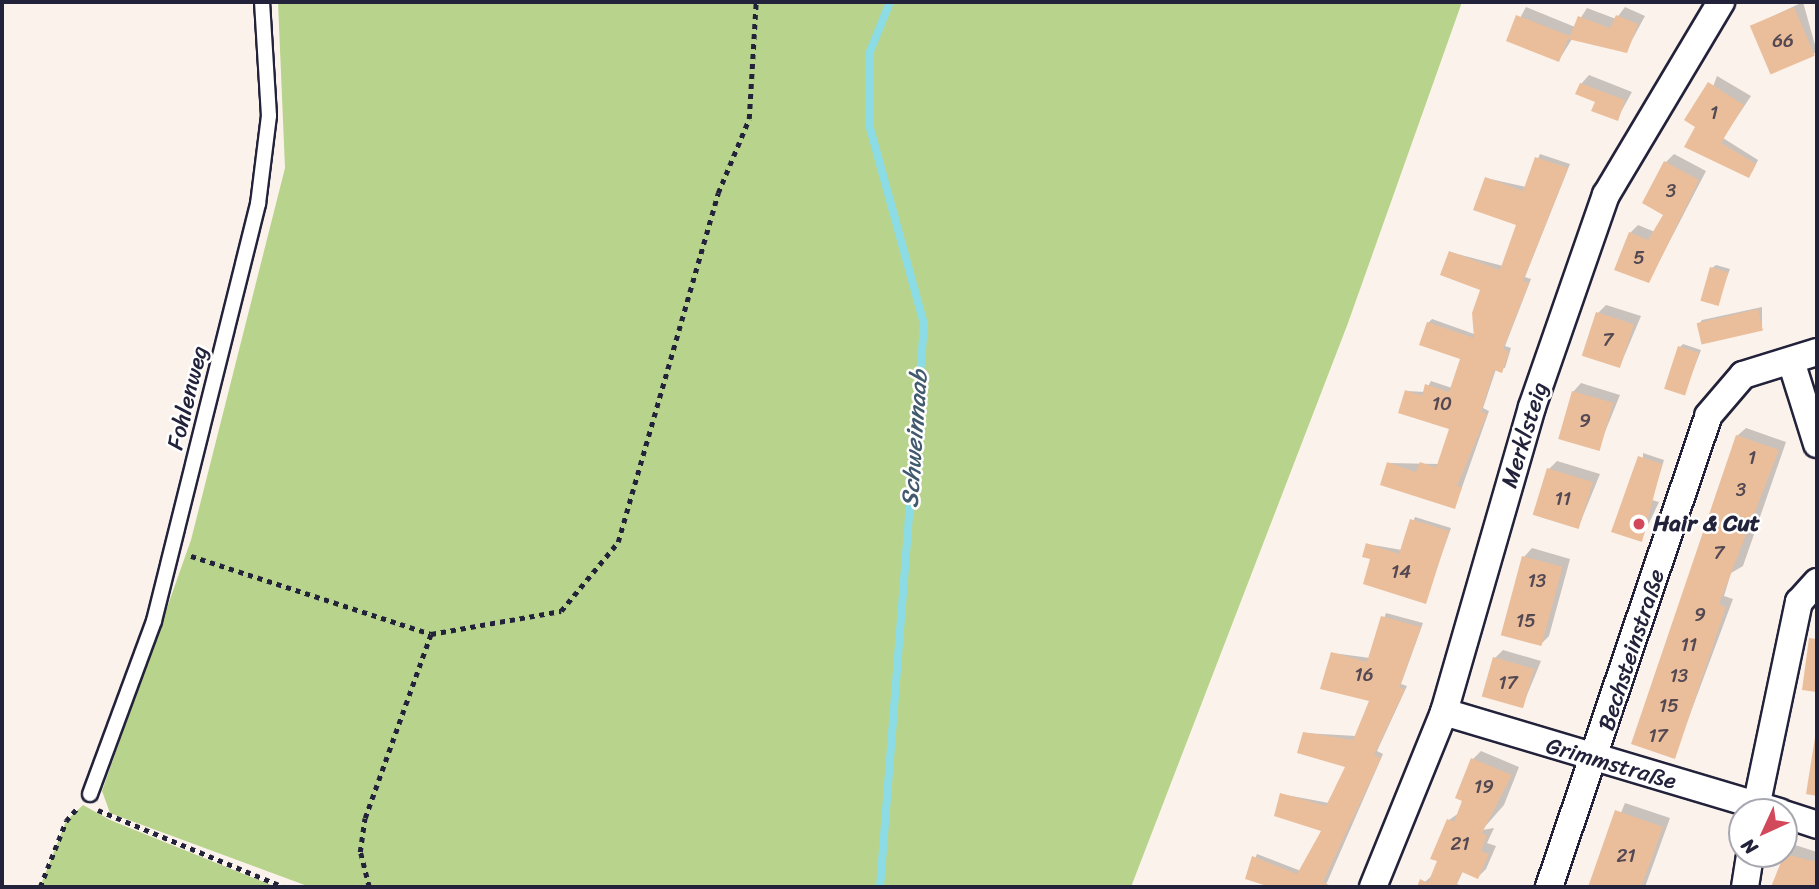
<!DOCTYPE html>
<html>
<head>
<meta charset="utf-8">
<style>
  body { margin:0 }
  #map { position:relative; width:1819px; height:889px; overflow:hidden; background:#fbf2eb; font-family:Sriracha,sans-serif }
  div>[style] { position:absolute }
  .green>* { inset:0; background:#b8d38b }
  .shadow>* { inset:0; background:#0003 }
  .stream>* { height:8px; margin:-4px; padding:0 4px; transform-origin:4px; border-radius:4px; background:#8cdce6 }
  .building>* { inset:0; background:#ebbe9b; transform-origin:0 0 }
  .path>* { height:4.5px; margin-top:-2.25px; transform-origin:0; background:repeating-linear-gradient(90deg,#22223b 0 5px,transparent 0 10px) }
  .roads { filter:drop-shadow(2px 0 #22223b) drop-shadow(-2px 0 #22223b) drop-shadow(0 2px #22223b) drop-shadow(0 -2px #22223b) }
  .service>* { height:14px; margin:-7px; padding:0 7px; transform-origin:7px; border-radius:7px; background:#fff }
  .minor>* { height:26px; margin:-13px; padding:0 13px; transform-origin:13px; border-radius:13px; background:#fff }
  .dots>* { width:19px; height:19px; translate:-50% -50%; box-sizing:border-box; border:4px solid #fff; border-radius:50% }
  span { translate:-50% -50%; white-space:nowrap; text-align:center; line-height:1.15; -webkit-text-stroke:5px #fff; paint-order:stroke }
  .number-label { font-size:19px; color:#544953 }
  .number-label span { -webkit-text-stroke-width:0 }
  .street-label { font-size:23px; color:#22223b }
  .poi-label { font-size:23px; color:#22223b; font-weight:700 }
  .left { translate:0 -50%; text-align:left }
  .water-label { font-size:24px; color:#425a6e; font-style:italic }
  .frame { position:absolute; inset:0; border:4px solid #22223b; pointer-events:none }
  .north { position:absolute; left:1728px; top:798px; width:70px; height:70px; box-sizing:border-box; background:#fff; border:2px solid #a7a7b1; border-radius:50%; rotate:225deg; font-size:19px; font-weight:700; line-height:28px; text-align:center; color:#22223b }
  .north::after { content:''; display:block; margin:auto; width:24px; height:32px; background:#d1495b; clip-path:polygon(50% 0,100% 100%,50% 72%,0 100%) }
</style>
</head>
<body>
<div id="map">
  <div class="green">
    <i style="clip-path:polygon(278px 2px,1462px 2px,1348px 323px,1131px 887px,310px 887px,110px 813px,102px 791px,191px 540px,285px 168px)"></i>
    <i style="clip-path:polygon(83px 805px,110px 820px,276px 887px,40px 887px,66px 821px)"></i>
  </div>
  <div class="shadow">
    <i style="clip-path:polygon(1803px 2px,1817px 52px,1772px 73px,1752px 26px)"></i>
    <i style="clip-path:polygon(1526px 7px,1575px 27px,1587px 8px,1616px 19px,1625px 7px,1645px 16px,1626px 51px,1572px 39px,1559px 60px,1508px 40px)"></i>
    <i style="clip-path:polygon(1589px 75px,1632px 92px,1617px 119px,1581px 84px)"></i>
    <i style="clip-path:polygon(1717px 76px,1751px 96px,1723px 138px,1758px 160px,1752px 172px,1698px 127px)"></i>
    <i style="clip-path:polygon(1540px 154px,1570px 164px,1525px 277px,1531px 279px,1505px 346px,1511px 348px,1505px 368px,1496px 369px,1483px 408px,1489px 411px,1455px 507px,1388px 463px,1439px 464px,1451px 428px,1407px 391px,1425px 392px,1431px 381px,1452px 388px,1462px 358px,1428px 323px,1432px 319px,1477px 335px,1482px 289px,1450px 252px,1503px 266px,1519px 224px,1486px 178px,1526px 187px)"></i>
    <i style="clip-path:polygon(1674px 154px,1706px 171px,1649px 281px,1630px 233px,1638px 225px,1655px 232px,1665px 214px,1666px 162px)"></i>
    <i style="clip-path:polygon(1716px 265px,1730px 269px,1717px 304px,1712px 268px)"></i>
    <i style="clip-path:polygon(1606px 305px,1641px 316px,1620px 366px,1598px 313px)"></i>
    <i style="clip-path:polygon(1762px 307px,1762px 329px,1699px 324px,1702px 320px)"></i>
    <i style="clip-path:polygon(1683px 344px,1701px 350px,1684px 394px,1680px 347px)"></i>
    <i style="clip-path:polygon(1581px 383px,1620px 395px,1598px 449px,1573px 392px)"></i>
    <i style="clip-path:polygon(1746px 428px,1786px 442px,1743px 566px,1731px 573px,1724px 596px,1733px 599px,1674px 757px,1737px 436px)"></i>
    <i style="clip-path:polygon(1643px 453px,1664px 460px,1652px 500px,1659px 502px,1641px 540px)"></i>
    <i style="clip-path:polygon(1557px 461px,1600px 474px,1578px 528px,1549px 469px)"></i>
    <i style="clip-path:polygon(1415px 517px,1451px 528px,1425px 602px,1372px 558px,1367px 544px,1402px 550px)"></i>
    <i style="clip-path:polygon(1532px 548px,1570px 559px,1549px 636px,1541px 644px,1524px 557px)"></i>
    <i style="clip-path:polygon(1386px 613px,1423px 623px,1401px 684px,1407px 686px,1377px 751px,1383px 754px,1325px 887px,1276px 887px,1247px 878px,1257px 854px,1301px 871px,1323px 830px,1281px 794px,1329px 803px,1348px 766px,1304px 733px,1356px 736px,1372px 700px,1333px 653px,1370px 658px)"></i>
    <i style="clip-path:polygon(1817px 633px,1817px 691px,1804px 689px)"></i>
    <i style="clip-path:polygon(1503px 650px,1541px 661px,1522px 707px,1495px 658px)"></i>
    <i style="clip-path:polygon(1481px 751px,1519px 767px,1504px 805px,1482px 830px,1494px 828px,1487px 843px,1496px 846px,1486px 869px,1478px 877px,1463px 871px,1457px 884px,1465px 887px,1419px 887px,1434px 874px,1449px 820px,1459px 813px,1473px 759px)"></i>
    <i style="clip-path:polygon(1625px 803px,1670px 818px,1645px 887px,1590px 887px)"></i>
    <i style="clip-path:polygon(1792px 844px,1817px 852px,1817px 887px,1773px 887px)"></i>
  </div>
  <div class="stream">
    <i style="left:880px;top:887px;width:565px;rotate:-85.53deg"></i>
    <i style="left:924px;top:324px;width:206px;rotate:-105.4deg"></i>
    <i style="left:869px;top:125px;width:71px;rotate:-90deg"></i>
    <i style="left:869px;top:54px;width:56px;rotate:-68deg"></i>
  </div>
  <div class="building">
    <i style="left:1794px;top:7px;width:53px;height:48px;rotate:67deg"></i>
    <i style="clip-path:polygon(1516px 15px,1570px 36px,1578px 16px,1610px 28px,1616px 15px,1638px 24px,1627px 53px,1568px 39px,1559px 62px,1506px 41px)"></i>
    <i style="clip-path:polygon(1708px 82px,1744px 105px,1721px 143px,1756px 164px,1749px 178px,1684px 147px,1695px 127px,1684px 120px)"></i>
    <i style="clip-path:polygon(1580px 83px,1625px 100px,1618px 121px,1591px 111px,1595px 102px,1575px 94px)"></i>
    <i style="clip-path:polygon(1535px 157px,1568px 168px,1523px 281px,1529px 283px,1503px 349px,1509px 352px,1502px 373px,1494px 370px,1481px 412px,1487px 414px,1457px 486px,1462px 487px,1455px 509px,1380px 485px,1387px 462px,1416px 472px,1420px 462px,1436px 468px,1449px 429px,1398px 413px,1405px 390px,1422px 396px,1425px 384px,1449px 392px,1460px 359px,1419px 345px,1427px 322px,1474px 338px,1472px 313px,1480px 290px,1440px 275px,1449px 251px,1500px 270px,1516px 225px,1473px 210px,1485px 177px,1523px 191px)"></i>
    <i style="clip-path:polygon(1664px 161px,1699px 180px,1649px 283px,1614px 270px,1629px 232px,1648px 240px,1663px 215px,1642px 203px)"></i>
    <i style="left:1710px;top:267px;width:19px;height:35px;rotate:16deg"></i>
    <i style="left:1758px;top:309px;width:22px;height:63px;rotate:77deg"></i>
    <i style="left:1596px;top:312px;width:40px;height:46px;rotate:18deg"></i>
    <i style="left:1678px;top:346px;width:22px;height:45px;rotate:18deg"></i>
    <i style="left:1572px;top:391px;width:43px;height:50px;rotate:16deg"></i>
    <i style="clip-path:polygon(1736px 435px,1779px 450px,1719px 604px,1726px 607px,1675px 759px,1631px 744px)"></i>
    <i style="clip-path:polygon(1638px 456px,1662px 464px,1642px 542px,1611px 532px)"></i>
    <i style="left:1547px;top:468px;width:48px;height:49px;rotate:17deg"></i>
    <i style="clip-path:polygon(1410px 519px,1449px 531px,1426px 604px,1363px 584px,1370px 559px,1362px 557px,1366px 543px,1399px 554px)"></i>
    <i style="left:1522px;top:556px;width:42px;height:82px;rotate:15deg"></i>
    <i style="clip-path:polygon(1381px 616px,1421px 627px,1399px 688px,1405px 689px,1374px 755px,1381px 758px,1323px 882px,1329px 885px,1270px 887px,1245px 879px,1252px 856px,1297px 874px,1321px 831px,1274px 816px,1280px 793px,1326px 806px,1345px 767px,1297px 753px,1303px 732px,1353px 740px,1369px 701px,1320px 689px,1331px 652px,1367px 662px)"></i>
    <i style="clip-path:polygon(1809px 638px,1817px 639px,1817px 692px,1802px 690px)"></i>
    <i style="left:1493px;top:657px;width:43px;height:41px;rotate:16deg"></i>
    <i style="clip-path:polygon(1817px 725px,1817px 796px,1806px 794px)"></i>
    <i style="clip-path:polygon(1471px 758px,1512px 775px,1482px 833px,1487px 836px,1481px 851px,1489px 854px,1478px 879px,1462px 872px,1455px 887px,1417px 887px,1420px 879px,1428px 883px,1437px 861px,1430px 859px,1447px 819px,1454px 822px,1462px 801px,1455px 798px)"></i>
    <i style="clip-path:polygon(1615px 810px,1663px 827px,1654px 852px,1641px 887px,1588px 887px)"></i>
    <i style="clip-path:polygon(1784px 854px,1817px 862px,1815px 887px,1771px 887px)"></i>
  </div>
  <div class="path">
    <i style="left:191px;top:556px;width:252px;rotate:18deg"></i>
    <i style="left:431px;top:634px;width:132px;rotate:-10deg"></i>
    <i style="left:561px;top:611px;width:89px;rotate:-50.4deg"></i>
    <i style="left:618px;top:542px;width:363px;rotate:-74deg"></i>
    <i style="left:718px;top:193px;width:80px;rotate:-67.3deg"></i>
    <i style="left:749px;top:119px;width:117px;rotate:-86.6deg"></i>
    <i style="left:98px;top:810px;width:201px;rotate:22.5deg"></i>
    <i style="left:40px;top:887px;width:71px;rotate:-68.5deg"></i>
    <i style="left:66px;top:821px;width:18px;rotate:-49deg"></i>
    <i style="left:369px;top:887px;width:36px;rotate:-104deg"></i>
    <i style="left:360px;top:852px;width:34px;rotate:-82deg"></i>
    <i style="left:365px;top:818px;width:195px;rotate:-70.3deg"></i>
  </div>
  <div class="roads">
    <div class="service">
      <i style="left:90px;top:794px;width:184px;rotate:-69.7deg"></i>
      <i style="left:154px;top:621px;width:430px;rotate:-76deg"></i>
      <i style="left:258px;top:204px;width:89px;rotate:-82.9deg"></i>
      <i style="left:269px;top:116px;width:114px;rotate:-93.5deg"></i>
    </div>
    <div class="minor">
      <i style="left:1791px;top:361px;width:87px;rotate:72.6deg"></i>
      <i style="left:1444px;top:712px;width:350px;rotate:16.6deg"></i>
      <i style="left:1755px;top:812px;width:215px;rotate:-78.2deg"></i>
      <i style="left:1799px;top:602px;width:27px;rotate:-48deg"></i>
      <i style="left:1784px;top:814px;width:35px;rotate:18deg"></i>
      <i style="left:1373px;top:887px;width:189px;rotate:-67.9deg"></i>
      <i style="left:1444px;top:712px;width:317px;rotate:-73.9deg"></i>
      <i style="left:1532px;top:407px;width:225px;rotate:-70.8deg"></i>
      <i style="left:1606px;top:195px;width:225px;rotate:-59.2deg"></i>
      <i style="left:1549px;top:887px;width:497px;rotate:-71.3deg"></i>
      <i style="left:1708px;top:416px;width:54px;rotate:-49.5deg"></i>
      <i style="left:1743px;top:375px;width:77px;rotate:-17.3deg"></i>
      <i style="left:1745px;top:887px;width:33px;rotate:-81deg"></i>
    </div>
  </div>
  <div class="dots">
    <i style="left:1639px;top:524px;background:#d1495b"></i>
  </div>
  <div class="number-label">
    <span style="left:1783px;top:41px">66</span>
    <span style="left:1714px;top:113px">1</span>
    <span style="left:1671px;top:191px">3</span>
    <span style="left:1639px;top:258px">5</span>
    <span style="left:1608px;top:340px">7</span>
    <span style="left:1442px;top:404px">10</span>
    <span style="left:1585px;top:421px">9</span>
    <span style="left:1752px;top:458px">1</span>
    <span style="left:1741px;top:490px">3</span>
    <span style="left:1563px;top:499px">11</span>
    <span style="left:1719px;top:553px">7</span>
    <span style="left:1401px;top:572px">14</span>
    <span style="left:1537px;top:581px">13</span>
    <span style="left:1700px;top:615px">9</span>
    <span style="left:1526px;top:621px">15</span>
    <span style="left:1689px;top:645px">11</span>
    <span style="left:1364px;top:675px">16</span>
    <span style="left:1679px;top:676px">13</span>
    <span style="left:1508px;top:683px">17</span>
    <span style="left:1669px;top:706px">15</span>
    <span style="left:1658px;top:736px">17</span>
    <span style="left:1484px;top:787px">19</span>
    <span style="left:1460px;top:844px">21</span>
    <span style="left:1626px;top:856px">21</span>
  </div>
  <div class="street-label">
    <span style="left:188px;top:398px;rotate:-76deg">Fohlenweg</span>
    <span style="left:1525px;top:435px;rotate:-73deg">Merklsteig</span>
    <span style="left:1632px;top:650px;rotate:-72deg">Bechsteinstraße</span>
    <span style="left:1611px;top:764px;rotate:16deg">Grimmstraße</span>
  </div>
  <div class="poi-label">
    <span class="left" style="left:1653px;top:524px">Hair &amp; Cut</span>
  </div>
  <div class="water-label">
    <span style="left:915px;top:439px;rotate:-86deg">Schweinnaab</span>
  </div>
  <div class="frame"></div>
  <div class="north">N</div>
</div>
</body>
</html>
